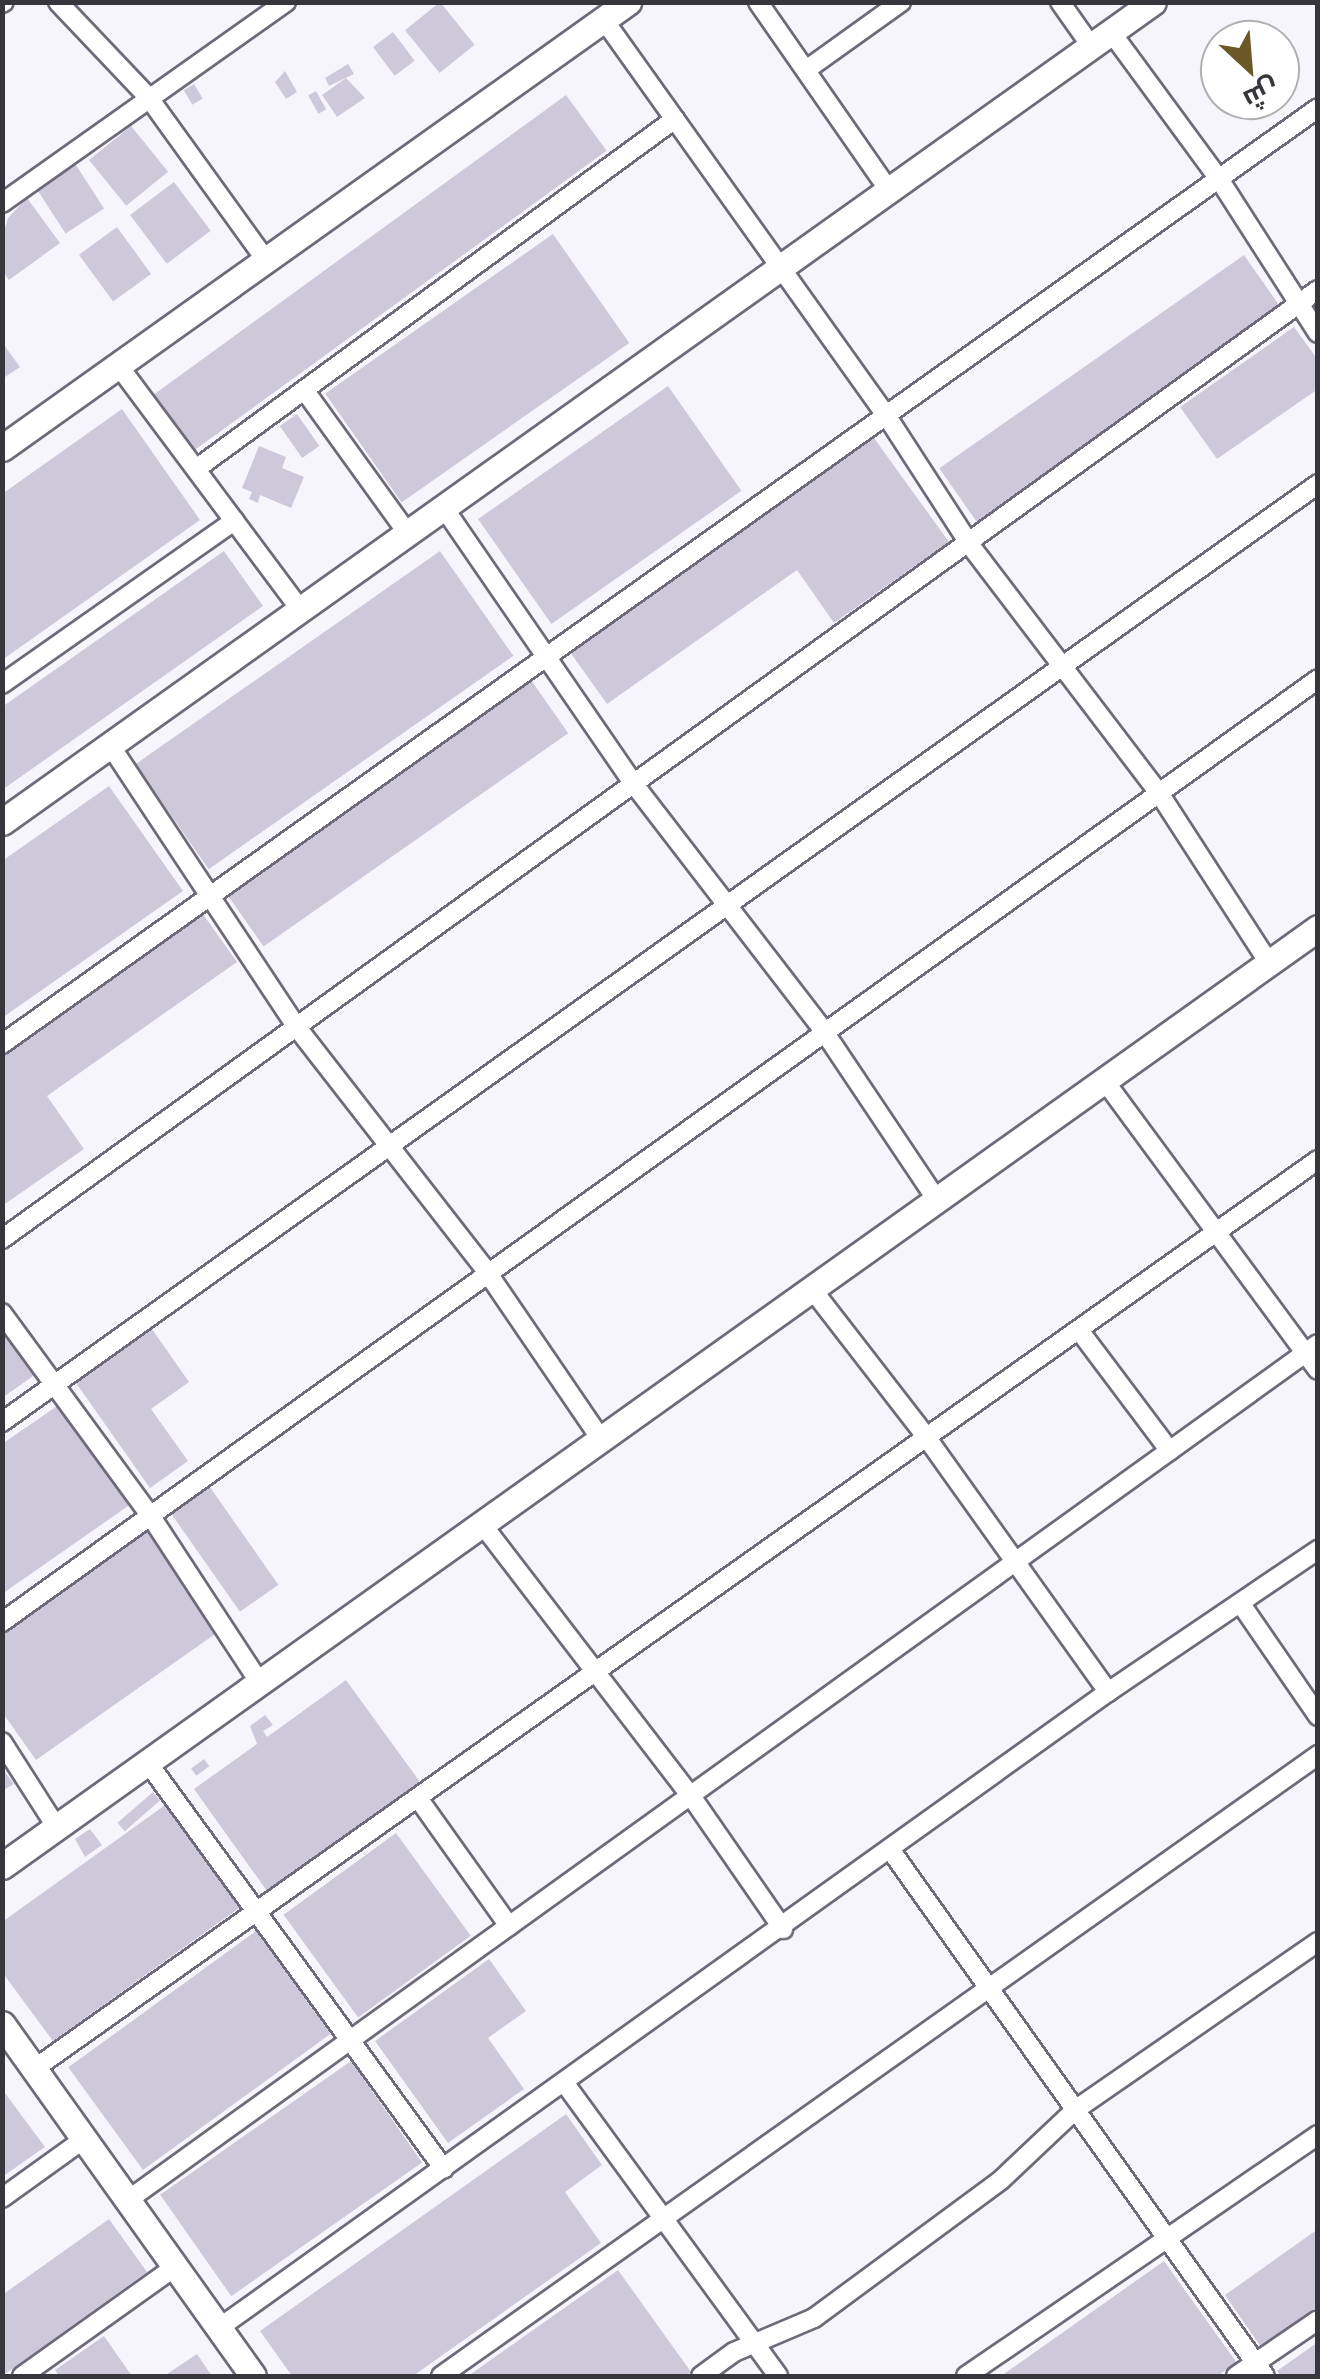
<!DOCTYPE html>
<html>
<head>
<meta charset="utf-8">
<style>
  body { margin:0 }
  #map { position:relative; width:1320px; height:2379px; overflow:hidden; background:#f7f5fc; font-family:Commissioner,Cairo,sans-serif }
  div>[style] { position:absolute }
  .building>* { inset:0; background:#cec9da; transform-origin:0 0 }
  .roads { filter:drop-shadow(2px 0 #6e6a79) drop-shadow(-2px 0 #6e6a79) drop-shadow(0 2px #6e6a79) drop-shadow(0 -2px #6e6a79) }
  .street>* { height:18px; margin:-9px; padding:0 9px; transform-origin:9px; border-radius:9px; background:#fff }
  .secondary>* { height:25px; margin:-12.5px; padding:0 12.5px; transform-origin:12.5px; border-radius:12.5px; background:#fff }
  span { translate:-50% -50%; white-space:nowrap; text-align:center; line-height:1.15; -webkit-text-stroke:8px #fff; paint-order:stroke }
  .frame { position:absolute; inset:0; border:5px solid #38363d; pointer-events:none }
  .north { position:absolute; left:1200px; top:20px; width:100px; height:100px; box-sizing:border-box; background:#fff; border:2px solid #afafb1; border-radius:50%; rotate:154deg; font-size:28px; font-weight:700; line-height:40px; text-align:center; color:#38363d }
  .north::after { content:''; display:block; margin:auto; width:35px; height:45px; background:#6b5826; clip-path:polygon(50% 0,100% 100%,50% 72%,0 100%) }
</style>
</head>
<body>
<div id="map">
  <div class="building">
    <i style="left:440px;top:2px;width:55px;height:45px;rotate:51deg"></i>
    <i style="left:393px;top:32px;width:36px;height:25px;rotate:53deg"></i>
    <i style="clip-path:polygon(348px 64px,354px 74px,329px 86px,325px 78px)"></i>
    <i style="clip-path:polygon(285px 71px,297px 92px,286px 99px,275px 82px)"></i>
    <i style="clip-path:polygon(346px 78px,365px 98px,337px 117px,322px 95px)"></i>
    <i style="left:194px;top:84px;width:17px;height:12px;rotate:59deg"></i>
    <i style="left:316px;top:91px;width:21px;height:9px;rotate:61deg"></i>
    <i style="left:566px;top:95px;width:69px;height:509px;rotate:54deg"></i>
    <i style="left:131px;top:126px;width:59px;height:54px;rotate:51deg"></i>
    <i style="left:72px;top:159px;width:59px;height:46px;rotate:57deg"></i>
    <i style="left:174px;top:182px;width:61px;height:55px;rotate:53deg"></i>
    <i style="clip-path:polygon(27px 198px,60px 243px,9px 280px,2px 270px,2px 239px,8px 218px)"></i>
    <i style="left:117px;top:227px;width:58px;height:47px;rotate:54deg"></i>
    <i style="left:553px;top:234px;width:133px;height:278px;rotate:55deg"></i>
    <i style="left:1244px;top:255px;width:65px;height:372px;rotate:55deg"></i>
    <i style="clip-path:polygon(1294px 327px,1318px 360px,1318px 389px,1217px 459px,1180px 407px)"></i>
    <i style="clip-path:polygon(2px 342px,20px 367px,2px 379px)"></i>
    <i style="left:668px;top:386px;width:128px;height:232px;rotate:55deg"></i>
    <i style="clip-path:polygon(122px 409px,200px 520px,2px 660px,2px 494px)"></i>
    <i style="left:297px;top:414px;width:39px;height:21px;rotate:55deg"></i>
    <i style="clip-path:polygon(874px 438px,949px 542px,834px 623px,797px 570px,607px 704px,570px 652px)"></i>
    <i style="clip-path:polygon(259px 446px,286px 457px,282px 468px,304px 477px,291px 508px,260px 495px,258px 503px,249px 499px,252px 492px,242px 488px)"></i>
    <i style="clip-path:polygon(224px 551px,263px 606px,2px 790px,2px 707px)"></i>
    <i style="left:440px;top:551px;width:128px;height:372px;rotate:55deg"></i>
    <i style="left:531px;top:680px;width:65px;height:372px;rotate:55deg"></i>
    <i style="clip-path:polygon(109px 786px,183px 891px,2px 1018px,2px 861px)"></i>
    <i style="clip-path:polygon(200px 910px,237px 962px,47px 1096px,84px 1149px,2px 1206px,2px 1049px)"></i>
    <i style="clip-path:polygon(2px 1326px,36px 1374px,2px 1398px)"></i>
    <i style="clip-path:polygon(152px 1329px,189px 1382px,151px 1409px,188px 1461px,150px 1488px,76px 1383px)"></i>
    <i style="clip-path:polygon(60px 1404px,131px 1504px,2px 1594px,2px 1444px)"></i>
    <i style="left:205px;top:1480px;width:128px;height:47px;rotate:55deg"></i>
    <i style="clip-path:polygon(147px 1531px,218px 1632px,36px 1760px,2px 1712px,2px 1633px)"></i>
    <i style="clip-path:polygon(346px 1680px,420px 1782px,267px 1891px,194px 1789px,257px 1744px,250px 1726px,265px 1715px,273px 1725px,263px 1731px,267px 1737px)"></i>
    <i style="left:204px;top:1759px;width:9px;height:16px;rotate:54deg"></i>
    <i style="clip-path:polygon(2px 1768px,14px 1784px,2px 1791px)"></i>
    <i style="left:153px;top:1792px;width:11px;height:47px;rotate:49deg"></i>
    <i style="clip-path:polygon(168px 1803px,242px 1906px,53px 2041px,2px 1972px,2px 1922px)"></i>
    <i style="clip-path:polygon(90px 1829px,102px 1845px,85px 1857px,75px 1839px)"></i>
    <i style="left:396px;top:1833px;width:127px;height:139px;rotate:54deg"></i>
    <i style="left:256px;top:1931px;width:127px;height:232px;rotate:54deg"></i>
    <i style="clip-path:polygon(489px 1959px,526px 2011px,488px 2038px,524px 2089px,448px 2143px,375px 2041px)"></i>
    <i style="left:351px;top:2061px;width:124px;height:233px;rotate:55deg"></i>
    <i style="clip-path:polygon(2px 2089px,45px 2147px,2px 2177px)"></i>
    <i style="clip-path:polygon(566px 2114px,602px 2165px,565px 2192px,601px 2243px,413px 2376px,292px 2376px,260px 2331px)"></i>
    <i style="clip-path:polygon(109px 2219px,147px 2272px,2px 2376px,2px 2295px)"></i>
    <i style="clip-path:polygon(1318px 2229px,1318px 2306px,1261px 2347px,1225px 2295px)"></i>
    <i style="clip-path:polygon(1164px 2261px,1237px 2363px,1217px 2376px,1001px 2376px)"></i>
    <i style="clip-path:polygon(618px 2270px,691px 2372px,685px 2376px,468px 2376px)"></i>
    <i style="clip-path:polygon(104px 2336px,132px 2376px,59px 2376px,55px 2370px)"></i>
    <i style="clip-path:polygon(1318px 2342px,1318px 2376px,1281px 2376px,1277px 2371px)"></i>
    <i style="clip-path:polygon(197px 2354px,212px 2376px,164px 2376px)"></i>
  </div>
  <div class="roads">
    <div class="street">
      <i style="left:58px;top:2px;width:132px;rotate:46.5deg"></i>
      <i style="left:149px;top:98px;width:200px;rotate:54.2deg"></i>
      <i style="left:758px;top:2px;width:231px;rotate:55.2deg"></i>
      <i style="left:1060px;top:2px;width:54px;rotate:54.8deg"></i>
      <i style="left:2px;top:3px;width:2px;rotate:-27deg"></i>
      <i style="left:604px;top:20px;width:485px;rotate:54.5deg"></i>
      <i style="left:886px;top:415px;width:155px;rotate:57.1deg"></i>
      <i style="left:970px;top:545px;width:312px;rotate:52.7deg"></i>
      <i style="left:1159px;top:793px;width:202px;rotate:57.1deg"></i>
      <i style="left:1111px;top:32px;width:182px;rotate:53.7deg"></i>
      <i style="left:1219px;top:179px;width:183px;rotate:57.3deg"></i>
      <i style="left:806px;top:70px;width:117px;rotate:-35.6deg"></i>
      <i style="left:2px;top:203px;width:348px;rotate:-35.3deg"></i>
      <i style="left:118px;top:365px;width:304px;rotate:53.3deg"></i>
      <i style="left:305px;top:391px;width:176px;rotate:54.2deg"></i>
      <i style="left:196px;top:469px;width:593px;rotate:-36.16deg"></i>
      <i style="left:444px;top:508px;width:334px;rotate:55.5deg"></i>
      <i style="left:633px;top:783px;width:312px;rotate:52.4deg"></i>
      <i style="left:823px;top:1030px;width:205px;rotate:56.2deg"></i>
      <i style="left:2px;top:684px;width:284px;rotate:-35.1deg"></i>
      <i style="left:110px;top:745px;width:336px;rotate:56.5deg"></i>
      <i style="left:295px;top:1025px;width:313px;rotate:52.1deg"></i>
      <i style="left:487px;top:1272px;width:202px;rotate:55.7deg"></i>
      <i style="left:2px;top:1044px;width:1615px;rotate:-35.42deg"></i>
      <i style="left:1104px;top:1080px;width:360px;rotate:53.6deg"></i>
      <i style="left:2px;top:1239px;width:1622px;rotate:-35.8deg"></i>
      <i style="left:812px;top:1289px;width:188px;rotate:52.3deg"></i>
      <i style="left:927px;top:1438px;width:312px;rotate:54.5deg"></i>
      <i style="left:2px;top:1313px;width:250px;rotate:53.8deg"></i>
      <i style="left:150px;top:1515px;width:201px;rotate:56.8deg"></i>
      <i style="left:1079px;top:1330px;width:151px;rotate:53.1deg"></i>
      <i style="left:2px;top:1422px;width:1616px;rotate:-35.48deg"></i>
      <i style="left:482px;top:1524px;width:343px;rotate:52.5deg"></i>
      <i style="left:691px;top:1796px;width:162px;rotate:55.3deg"></i>
      <i style="left:1241px;top:1604px;width:136px;rotate:55.5deg"></i>
      <i style="left:2px;top:1622px;width:1619px;rotate:-35.62deg"></i>
      <i style="left:2px;top:1742px;width:102px;rotate:57.4deg"></i>
      <i style="left:148px;top:1763px;width:502px;rotate:53.91deg"></i>
      <i style="left:418px;top:1798px;width:157px;rotate:54.6deg"></i>
      <i style="left:892px;top:1852px;width:643px;rotate:54.56deg"></i>
      <i style="left:34px;top:2069px;width:1573px;rotate:-35.3deg"></i>
      <i style="left:566px;top:2085px;width:360px;rotate:53.9deg"></i>
      <i style="left:2px;top:2198px;width:101px;rotate:-35.7deg"></i>
      <i style="left:128px;top:2200px;width:1466px;rotate:-35.73deg"></i>
      <i style="left:219px;top:2328px;width:1093px;rotate:-35.58deg"></i>
      <i style="left:1108px;top:1692px;width:254px;rotate:-34.1deg"></i>
      <i style="left:22px;top:2376px;width:188px;rotate:-35.5deg"></i>
      <i style="left:441px;top:2376px;width:1075px;rotate:-35.3deg"></i>
      <i style="left:701px;top:2376px;width:41px;rotate:-36deg"></i>
      <i style="left:734px;top:2352px;width:87px;rotate:-23deg"></i>
      <i style="left:814px;top:2318px;width:232px;rotate:-36.4deg"></i>
      <i style="left:1001px;top:2180px;width:102px;rotate:-43.4deg"></i>
      <i style="left:1075px;top:2110px;width:295px;rotate:-34.7deg"></i>
      <i style="left:966px;top:2376px;width:427px;rotate:-34.4deg"></i>
      <i style="left:1236px;top:2376px;width:99px;rotate:-34.3deg"></i>
    </div>
    <div class="secondary">
      <i style="left:2px;top:448px;width:769px;rotate:-35.47deg"></i>
      <i style="left:2px;top:822px;width:1413px;rotate:-35.47deg"></i>
      <i style="left:2px;top:1866px;width:1616px;rotate:-35.48deg"></i>
      <i style="left:2px;top:2024px;width:432px;rotate:54.5deg"></i>
    </div>
  </div>
  <div class="frame"></div>
  <div class="north">ش</div>
</div>
</body>
</html>
